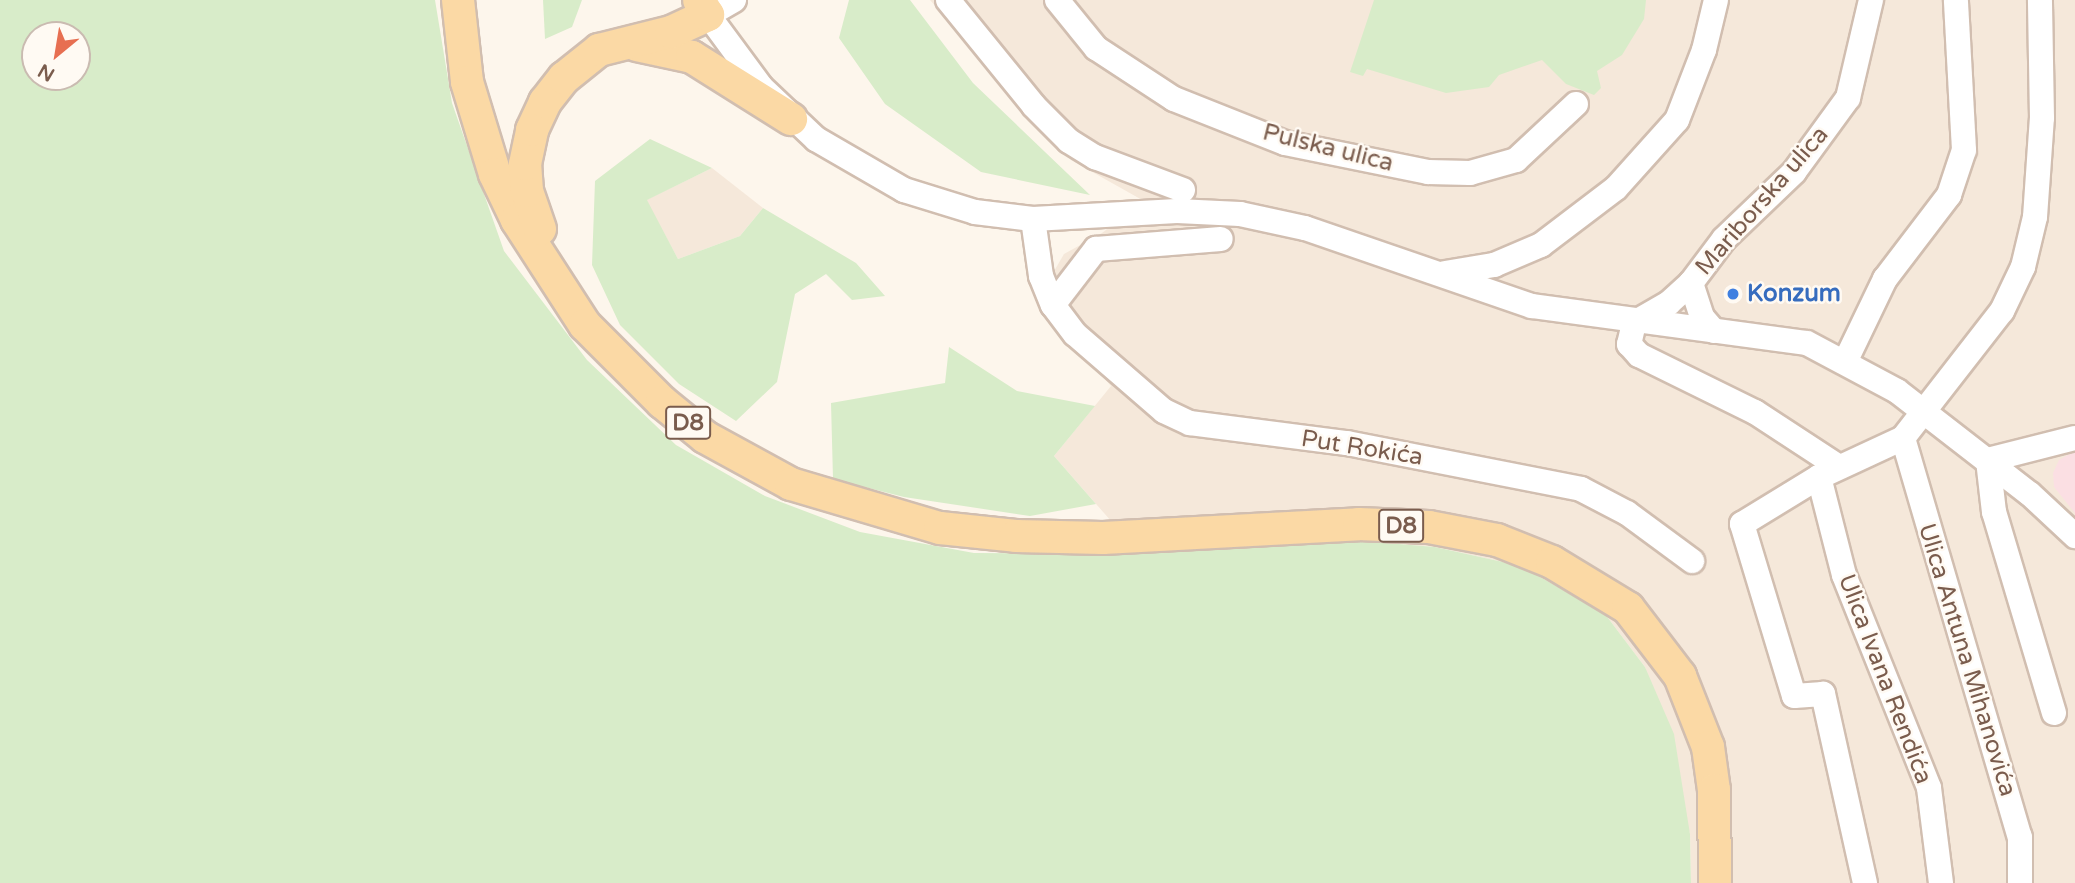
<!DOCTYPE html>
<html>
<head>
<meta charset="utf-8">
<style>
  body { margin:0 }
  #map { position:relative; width:2075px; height:883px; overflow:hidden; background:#fdf6ec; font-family:"Varela Round",sans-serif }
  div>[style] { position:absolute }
  .residential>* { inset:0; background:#f5e8da }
  .medical>* { inset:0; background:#fbdfe3 }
  .green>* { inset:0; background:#d8ecc9 }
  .roads { filter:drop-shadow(2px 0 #d1beb0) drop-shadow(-2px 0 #d1beb0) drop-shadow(0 2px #d1beb0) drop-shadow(0 -2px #d1beb0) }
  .minor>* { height:24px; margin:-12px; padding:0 12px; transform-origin:12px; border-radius:12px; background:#fff }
  .major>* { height:32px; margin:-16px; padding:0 16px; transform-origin:16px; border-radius:16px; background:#fbd9a5 }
  .dots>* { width:19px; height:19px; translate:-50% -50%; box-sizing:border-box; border:4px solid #fffaf3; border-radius:50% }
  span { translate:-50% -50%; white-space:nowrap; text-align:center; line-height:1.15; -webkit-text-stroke:5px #fffaf3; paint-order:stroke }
  .shield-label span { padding:2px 5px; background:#fffaf3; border:2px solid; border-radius:5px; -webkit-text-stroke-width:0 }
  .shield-label { font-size:23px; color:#7a5c4d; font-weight:700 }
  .street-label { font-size:24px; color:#7a5c4d }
  .shop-label { font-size:24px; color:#366cbe; font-weight:700 }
  .left { translate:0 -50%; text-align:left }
  .north { position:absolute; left:21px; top:21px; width:70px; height:70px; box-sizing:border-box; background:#fffaf3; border:2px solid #cabbb1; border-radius:50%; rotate:210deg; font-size:19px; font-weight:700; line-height:28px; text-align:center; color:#7a5c4d }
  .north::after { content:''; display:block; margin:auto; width:24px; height:32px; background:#e76f51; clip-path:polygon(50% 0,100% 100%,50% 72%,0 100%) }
</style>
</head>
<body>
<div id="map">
  <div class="residential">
    <i style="clip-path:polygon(930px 0,2075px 0,2075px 883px,1691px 883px,1690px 834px,1645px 667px,1605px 614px,1521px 566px,1435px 547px,1339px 539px,1140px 554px,1054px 456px,1111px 386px,1046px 312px,1050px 278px,1064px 254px,1102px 233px,1144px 201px,1071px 160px)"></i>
    <i style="clip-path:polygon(712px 168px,763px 208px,740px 236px,678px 259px,646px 200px)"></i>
  </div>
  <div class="medical">
    <i style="clip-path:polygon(2075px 451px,2075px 513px,2054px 487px,2053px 473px,2059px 460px)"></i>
  </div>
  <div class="green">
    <i style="clip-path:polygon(evenodd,0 0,435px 0,452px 103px,504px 251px,587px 360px,676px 445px,765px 496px,860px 532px,974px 553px,1140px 554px,1339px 539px,1435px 547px,1521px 566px,1605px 614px,1645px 667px,1674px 734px,1690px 834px,1691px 883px,0 883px,0 0,35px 35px,77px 35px,77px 77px,35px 77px,35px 35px)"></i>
    <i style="clip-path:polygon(543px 0,582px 0,572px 27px,545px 39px)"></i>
    <i style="clip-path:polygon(849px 0,910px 0,973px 83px,1090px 195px,981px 172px,885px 104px,839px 38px)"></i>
    <i style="clip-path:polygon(1374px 0,1646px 0,1644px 19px,1622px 55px,1597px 71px,1601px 88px,1594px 95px,1566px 84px,1542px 60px,1499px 75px,1489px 87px,1446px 93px,1367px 69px,1363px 76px,1350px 72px)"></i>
    <i style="clip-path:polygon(650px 139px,712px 168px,647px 200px,678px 259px,740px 236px,763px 208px,856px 263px,885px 296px,852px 300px,826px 274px,795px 294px,777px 382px,736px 421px,679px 384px,620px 325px,592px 265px,595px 181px)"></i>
    <i style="clip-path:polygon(949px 347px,1017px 391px,1095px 406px,1054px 456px,1096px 504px,1030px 516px,904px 497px,833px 479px,831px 403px,945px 383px)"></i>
  </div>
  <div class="roads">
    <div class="minor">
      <i style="left:734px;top:0;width:30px;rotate:150deg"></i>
      <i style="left:708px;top:15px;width:89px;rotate:53.6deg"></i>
      <i style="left:761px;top:87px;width:76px;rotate:43.4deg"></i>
      <i style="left:816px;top:139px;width:102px;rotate:30.1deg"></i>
      <i style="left:904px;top:190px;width:74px;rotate:17.2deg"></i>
      <i style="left:975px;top:212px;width:58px;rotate:6.9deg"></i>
      <i style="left:1033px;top:219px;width:144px;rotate:-3.2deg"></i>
      <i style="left:1177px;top:211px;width:63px;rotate:2.7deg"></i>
      <i style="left:1240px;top:214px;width:66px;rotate:12.2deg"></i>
      <i style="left:1305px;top:228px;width:240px;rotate:19deg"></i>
      <i style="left:1532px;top:306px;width:277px;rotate:7.7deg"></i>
      <i style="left:1807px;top:343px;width:102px;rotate:28.1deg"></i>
      <i style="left:1897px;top:391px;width:168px;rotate:37.8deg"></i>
      <i style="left:2030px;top:494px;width:62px;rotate:43deg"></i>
      <i style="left:948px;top:0;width:136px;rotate:50.9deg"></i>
      <i style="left:1034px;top:106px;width:49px;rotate:45deg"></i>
      <i style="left:1069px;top:141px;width:31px;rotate:32deg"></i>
      <i style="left:1095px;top:157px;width:94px;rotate:20.6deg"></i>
      <i style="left:1057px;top:0;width:62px;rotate:50.9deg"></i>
      <i style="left:1096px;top:48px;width:93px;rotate:33.2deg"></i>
      <i style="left:1174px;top:99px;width:119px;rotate:21.6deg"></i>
      <i style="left:1285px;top:143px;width:146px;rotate:11.5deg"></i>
      <i style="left:1428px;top:172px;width:42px;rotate:1.4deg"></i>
      <i style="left:1470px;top:173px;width:48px;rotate:-15.8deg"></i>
      <i style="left:1516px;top:160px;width:82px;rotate:-43deg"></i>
      <i style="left:1033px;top:219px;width:58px;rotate:82deg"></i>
      <i style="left:1041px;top:276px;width:31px;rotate:68deg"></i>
      <i style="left:1053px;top:305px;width:36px;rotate:53deg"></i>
      <i style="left:1075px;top:334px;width:118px;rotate:40.9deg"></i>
      <i style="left:1164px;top:411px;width:29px;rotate:25deg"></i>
      <i style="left:1190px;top:423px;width:158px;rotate:7.3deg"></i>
      <i style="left:1347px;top:443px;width:238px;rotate:11.1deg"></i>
      <i style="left:1581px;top:489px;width:52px;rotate:27.6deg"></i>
      <i style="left:1627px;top:513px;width:81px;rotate:36.4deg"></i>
      <i style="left:1445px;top:273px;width:50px;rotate:-9.3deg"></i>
      <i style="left:1494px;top:265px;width:51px;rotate:-23.1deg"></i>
      <i style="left:1541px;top:245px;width:94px;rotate:-37.2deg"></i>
      <i style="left:1616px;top:188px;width:91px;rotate:-48.1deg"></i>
      <i style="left:1677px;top:120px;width:75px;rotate:-68.9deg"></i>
      <i style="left:1704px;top:50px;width:51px;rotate:-76.5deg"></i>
      <i style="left:1691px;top:283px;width:30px;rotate:138deg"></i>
      <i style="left:1669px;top:303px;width:40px;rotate:150.3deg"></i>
      <i style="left:1634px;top:323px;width:22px;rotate:103deg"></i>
      <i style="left:1629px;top:344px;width:15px;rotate:48deg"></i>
      <i style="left:1639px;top:355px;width:129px;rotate:26.2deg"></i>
      <i style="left:1755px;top:412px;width:100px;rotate:33.2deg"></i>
      <i style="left:1053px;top:305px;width:71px;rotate:-52.5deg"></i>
      <i style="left:1096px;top:249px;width:125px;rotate:-4.6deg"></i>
      <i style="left:1714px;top:331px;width:18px;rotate:-131deg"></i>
      <i style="left:1702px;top:317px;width:36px;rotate:-108deg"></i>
      <i style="left:1691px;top:283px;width:55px;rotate:-53.1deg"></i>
      <i style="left:1724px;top:239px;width:97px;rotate:-43.7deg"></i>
      <i style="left:1794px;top:172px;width:92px;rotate:-53.9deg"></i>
      <i style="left:1848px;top:98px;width:101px;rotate:-76.8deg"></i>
      <i style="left:1846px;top:360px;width:90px;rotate:-64.3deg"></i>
      <i style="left:1885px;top:279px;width:106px;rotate:-52.7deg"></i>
      <i style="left:1949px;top:195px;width:47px;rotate:-71.6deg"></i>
      <i style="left:1964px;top:150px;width:150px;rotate:-93.1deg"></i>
      <i style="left:1903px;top:438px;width:416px;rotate:73.7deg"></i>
      <i style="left:2020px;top:837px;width:46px;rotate:90deg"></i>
      <i style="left:1819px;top:477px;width:101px;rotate:75.7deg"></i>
      <i style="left:1844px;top:575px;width:229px;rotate:68.2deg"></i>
      <i style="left:1929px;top:788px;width:96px;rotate:82.8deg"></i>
      <i style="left:2054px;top:713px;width:210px;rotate:-106.6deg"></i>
      <i style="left:1994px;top:512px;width:52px;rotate:-96.6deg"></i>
      <i style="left:1988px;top:460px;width:90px;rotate:-14.2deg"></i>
      <i style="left:1865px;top:883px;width:194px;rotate:-102.5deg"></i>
      <i style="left:1823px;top:694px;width:29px;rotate:176deg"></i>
      <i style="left:1794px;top:696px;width:180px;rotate:-106.8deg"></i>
      <i style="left:1742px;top:524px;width:90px;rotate:-31.4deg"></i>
      <i style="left:1819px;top:477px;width:93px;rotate:-24.9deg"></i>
      <i style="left:1903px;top:438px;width:161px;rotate:-52.1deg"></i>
      <i style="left:2002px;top:311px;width:49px;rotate:-64.5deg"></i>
      <i style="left:2023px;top:267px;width:51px;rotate:-76.5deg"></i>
      <i style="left:2035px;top:217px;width:99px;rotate:-86deg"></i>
      <i style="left:2042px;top:118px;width:118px;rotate:-91deg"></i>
    </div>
    <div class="major">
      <i style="left:458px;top:0;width:82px;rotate:83.7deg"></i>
      <i style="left:467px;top:82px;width:96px;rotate:73.1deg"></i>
      <i style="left:495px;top:174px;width:51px;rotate:64.4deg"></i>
      <i style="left:517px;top:220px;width:125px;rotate:57.1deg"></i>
      <i style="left:585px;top:325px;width:109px;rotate:45deg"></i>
      <i style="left:662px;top:402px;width:55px;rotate:39.1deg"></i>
      <i style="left:705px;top:437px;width:98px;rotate:28.7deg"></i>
      <i style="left:791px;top:484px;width:155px;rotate:16.5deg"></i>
      <i style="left:940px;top:528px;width:76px;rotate:6deg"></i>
      <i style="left:1016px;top:536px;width:87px;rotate:1.3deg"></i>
      <i style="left:1103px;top:538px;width:256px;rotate:-3.1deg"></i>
      <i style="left:1359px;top:524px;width:70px;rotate:2.5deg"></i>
      <i style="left:1429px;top:527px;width:69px;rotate:10.8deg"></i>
      <i style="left:1497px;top:540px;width:59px;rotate:21.8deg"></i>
      <i style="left:1552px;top:562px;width:89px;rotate:31.2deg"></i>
      <i style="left:1628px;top:608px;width:86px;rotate:52.6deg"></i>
      <i style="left:1680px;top:676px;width:76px;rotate:68.5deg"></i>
      <i style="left:1708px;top:747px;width:43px;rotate:82.1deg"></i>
      <i style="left:1714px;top:790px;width:93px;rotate:89.4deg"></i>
      <i style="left:637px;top:45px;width:56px;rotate:12.3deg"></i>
      <i style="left:692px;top:57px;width:117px;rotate:32.1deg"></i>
      <i style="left:540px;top:229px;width:40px;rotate:-108.9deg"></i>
      <i style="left:527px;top:191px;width:27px;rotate:-94deg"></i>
      <i style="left:525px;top:164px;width:35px;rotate:-78deg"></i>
      <i style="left:532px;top:130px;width:31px;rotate:-65deg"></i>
      <i style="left:545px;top:102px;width:31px;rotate:-52deg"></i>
      <i style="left:564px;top:78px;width:45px;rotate:-38.7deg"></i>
      <i style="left:599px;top:50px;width:74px;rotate:-14deg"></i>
      <i style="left:671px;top:32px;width:41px;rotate:-24.7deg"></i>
      <i style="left:708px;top:15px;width:17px;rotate:-121deg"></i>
    </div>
  </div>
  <div class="dots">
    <i style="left:1733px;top:294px;background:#3f7fe0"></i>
  </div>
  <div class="shield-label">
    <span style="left:688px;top:423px">D8</span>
    <span style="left:1401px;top:526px">D8</span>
  </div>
  <div class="street-label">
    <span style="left:1328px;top:148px;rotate:14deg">Pulska ulica</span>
    <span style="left:1762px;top:201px;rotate:-49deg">Mariborska ulica</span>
    <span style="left:1362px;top:448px;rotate:9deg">Put Rokića</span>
    <span style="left:1967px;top:660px;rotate:73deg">Ulica Antuna Mihanovića</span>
    <span style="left:1885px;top:679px;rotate:69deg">Ulica Ivana Rendića</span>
  </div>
  <div class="shop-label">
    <span class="left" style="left:1747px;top:294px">Konzum</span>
  </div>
  <div class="north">N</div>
</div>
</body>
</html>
